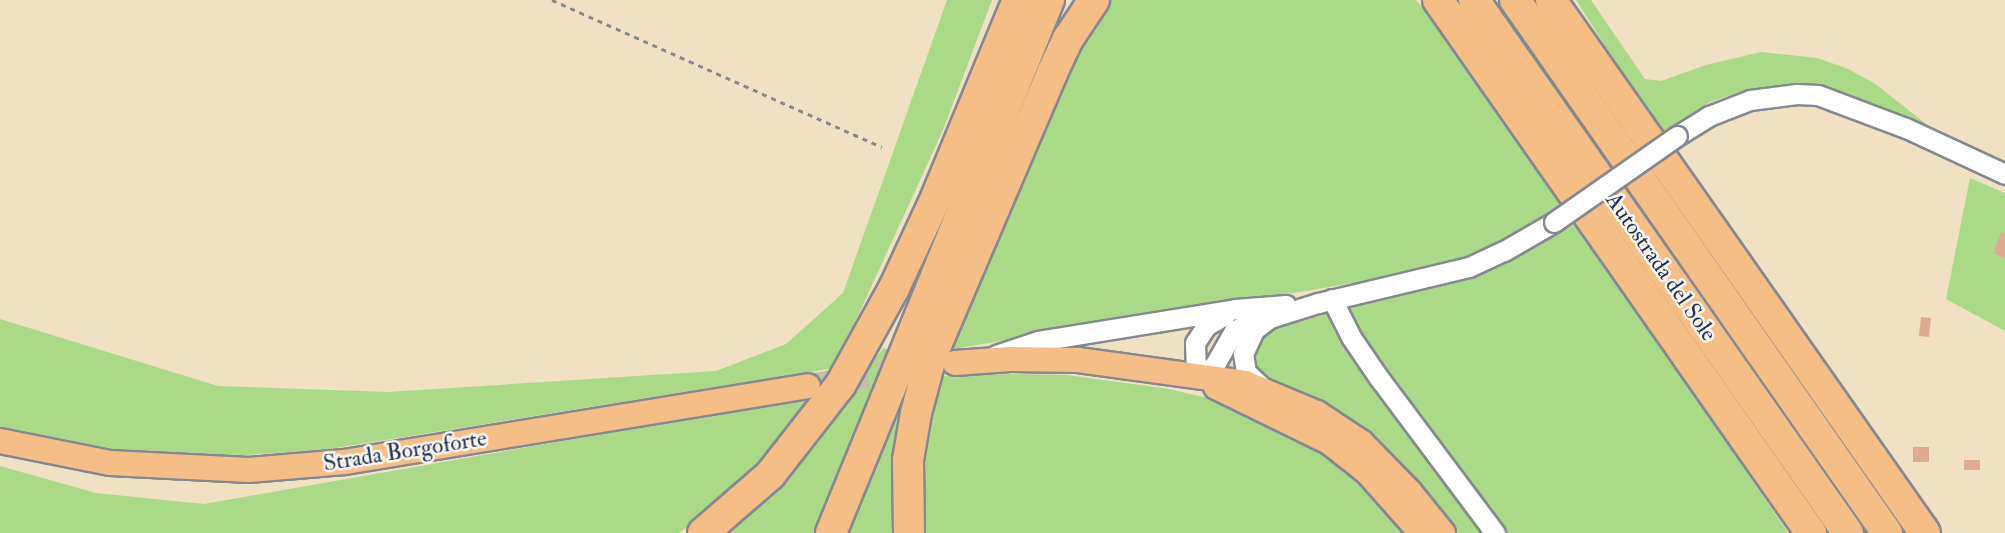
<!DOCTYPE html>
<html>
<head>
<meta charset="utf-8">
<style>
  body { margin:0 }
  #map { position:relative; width:2005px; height:533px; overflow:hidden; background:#efe1c2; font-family:"IM FELL Double Pica",serif }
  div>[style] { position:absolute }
  .green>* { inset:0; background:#aada88 }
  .building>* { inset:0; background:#e0aa8f; transform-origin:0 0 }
  .major-tunnel>* { height:24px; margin-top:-12px; transform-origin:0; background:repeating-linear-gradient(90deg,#c5bdae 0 24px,transparent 0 36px) }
  .path>* { height:2.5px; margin-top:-1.25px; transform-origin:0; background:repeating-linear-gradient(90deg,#858890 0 5px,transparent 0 10px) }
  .roads { filter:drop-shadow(2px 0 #858890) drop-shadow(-2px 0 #858890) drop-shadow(0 2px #858890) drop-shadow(0 -2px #858890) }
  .minor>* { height:19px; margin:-9.5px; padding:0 9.5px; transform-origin:9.5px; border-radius:9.5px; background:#fff }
  .major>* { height:24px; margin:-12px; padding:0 12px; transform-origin:12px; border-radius:12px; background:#f6be87 }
  .highway>* { height:30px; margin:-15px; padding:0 15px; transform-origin:15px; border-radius:15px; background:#f6be87 }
  .bridges { filter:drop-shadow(2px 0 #858890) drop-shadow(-2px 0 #858890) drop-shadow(0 2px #858890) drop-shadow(0 -2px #858890) }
  .minor-bridge>* { height:19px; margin:-9.5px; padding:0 9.5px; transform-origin:9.5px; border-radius:9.5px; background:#fff }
  span { translate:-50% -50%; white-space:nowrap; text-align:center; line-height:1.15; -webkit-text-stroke:5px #fbf7ec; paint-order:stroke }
  .street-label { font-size:23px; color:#1b2f5e }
</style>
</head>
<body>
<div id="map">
  <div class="green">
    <i style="clip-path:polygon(947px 0,992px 0,943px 130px,834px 368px,323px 450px,230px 456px,171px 456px,92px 449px,0 429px,0 319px,218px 386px,388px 392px,716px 371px,786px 344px,843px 293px)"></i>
    <i style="clip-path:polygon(1106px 0,1416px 0,1437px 24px,1563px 203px,1513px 236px,1468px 257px,1415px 273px,947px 350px,1081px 36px)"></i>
    <i style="clip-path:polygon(1576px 0,1591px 0,1645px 79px,1661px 81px,1706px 65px,1761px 52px,1817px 58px,1846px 68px,1874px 83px,1939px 134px,1850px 95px,1824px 87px,1792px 85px,1740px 92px,1710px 102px,1660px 133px)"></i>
    <i style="clip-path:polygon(1970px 178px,2005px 193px,2005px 331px,1946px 299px)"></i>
    <i style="clip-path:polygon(1579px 222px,1754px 483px,1788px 533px,1453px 533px,1260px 381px,1253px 368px,1253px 342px,1265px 327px,1315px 317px,1366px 300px,1467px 279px,1516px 259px)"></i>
    <i style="clip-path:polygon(884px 348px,892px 351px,814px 533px,723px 533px)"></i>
    <i style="clip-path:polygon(923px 360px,902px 533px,843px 533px,893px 408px)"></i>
    <i style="clip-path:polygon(1011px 374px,1067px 375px,1169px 389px,1220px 401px,1271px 422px,1355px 470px,1411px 533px,922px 533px,917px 524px,929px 399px,940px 376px)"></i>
    <i style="clip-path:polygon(818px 396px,788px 436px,750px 476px,679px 533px,0 533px,0 466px,96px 493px,204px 504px)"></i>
  </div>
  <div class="building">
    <i style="clip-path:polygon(2001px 232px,2005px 234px,2005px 258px,1993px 253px)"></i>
    <i style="left:1921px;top:317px;width:10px;height:19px;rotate:6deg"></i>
    <i style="left:1913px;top:447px;width:16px;height:15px"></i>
    <i style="left:1964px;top:460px;width:16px;height:10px"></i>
  </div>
  <div class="major-tunnel">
    <i style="left:808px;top:386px;width:106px;rotate:-9.8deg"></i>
  </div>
  <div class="path">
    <i style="left:552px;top:0;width:361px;rotate:24deg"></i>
  </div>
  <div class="roads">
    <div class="minor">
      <i style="left:1677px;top:136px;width:38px;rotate:-32deg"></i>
      <i style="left:1709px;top:116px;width:44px;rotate:-21.3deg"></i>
      <i style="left:1750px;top:100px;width:47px;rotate:-7.3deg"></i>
      <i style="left:1797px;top:94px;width:21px;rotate:3deg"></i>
      <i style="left:1818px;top:95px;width:94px;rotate:20.6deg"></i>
      <i style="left:1906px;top:128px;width:109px;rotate:24.9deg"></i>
      <i style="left:1332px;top:299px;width:42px;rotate:63.4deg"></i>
      <i style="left:1351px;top:337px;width:50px;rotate:55.7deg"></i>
      <i style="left:1379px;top:378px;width:194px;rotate:53.2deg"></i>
      <i style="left:1225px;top:315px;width:22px;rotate:150deg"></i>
      <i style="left:1206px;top:326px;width:20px;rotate:123deg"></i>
      <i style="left:1195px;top:343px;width:35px;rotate:88deg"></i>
      <i style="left:1196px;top:378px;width:22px;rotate:-34deg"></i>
      <i style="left:1214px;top:366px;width:40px;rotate:-60.3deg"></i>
      <i style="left:1234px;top:331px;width:30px;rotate:-28deg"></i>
      <i style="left:996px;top:355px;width:44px;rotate:-18.4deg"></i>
      <i style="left:1038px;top:341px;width:200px;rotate:-9.2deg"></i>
      <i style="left:1235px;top:309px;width:51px;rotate:-4.5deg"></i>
      <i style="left:1263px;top:388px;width:23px;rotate:-137deg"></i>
      <i style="left:1246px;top:372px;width:18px;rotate:-99deg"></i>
      <i style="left:1243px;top:354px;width:26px;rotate:-65deg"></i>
      <i style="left:1254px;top:330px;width:20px;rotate:-37deg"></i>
      <i style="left:1270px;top:318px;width:50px;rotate:-17.4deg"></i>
      <i style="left:1318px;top:303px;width:155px;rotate:-13.4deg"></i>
      <i style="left:1469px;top:267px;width:38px;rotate:-25deg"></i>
      <i style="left:1504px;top:251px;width:58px;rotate:-30.1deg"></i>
    </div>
    <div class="major">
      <i style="left:955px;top:363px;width:55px;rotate:-4.2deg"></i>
      <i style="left:1010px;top:359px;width:68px;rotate:0.8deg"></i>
      <i style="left:1078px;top:360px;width:169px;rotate:7.8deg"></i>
      <i style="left:1245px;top:383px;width:78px;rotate:22.6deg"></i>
      <i style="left:1317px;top:413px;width:53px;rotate:33.4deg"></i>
      <i style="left:1361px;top:442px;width:69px;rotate:45.6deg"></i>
      <i style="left:1409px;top:491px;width:54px;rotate:51deg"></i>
      <i style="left:1216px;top:387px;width:126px;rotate:26deg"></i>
      <i style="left:1329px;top:442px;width:48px;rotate:38.3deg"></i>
      <i style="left:1367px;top:472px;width:81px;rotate:48.5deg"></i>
      <i style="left:0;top:441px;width:112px;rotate:11.3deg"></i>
      <i style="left:110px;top:463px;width:139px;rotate:2.9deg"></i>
      <i style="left:249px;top:470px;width:96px;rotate:-4.8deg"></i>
      <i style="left:345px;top:462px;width:469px;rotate:-9.3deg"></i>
    </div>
    <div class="highway">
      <i style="left:1438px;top:0;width:651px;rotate:55.02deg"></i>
      <i style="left:1474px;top:0;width:651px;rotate:54.94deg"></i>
      <i style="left:1515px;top:0;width:650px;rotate:55.09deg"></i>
      <i style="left:1551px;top:0;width:651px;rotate:54.94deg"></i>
      <i style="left:703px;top:533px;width:89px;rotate:-40.9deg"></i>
      <i style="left:770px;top:475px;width:115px;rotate:-52deg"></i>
      <i style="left:841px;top:384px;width:110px;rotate:-61.1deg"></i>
      <i style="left:894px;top:288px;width:97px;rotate:-65deg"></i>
      <i style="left:935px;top:200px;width:217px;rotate:-67.5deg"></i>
      <i style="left:831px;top:533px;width:576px;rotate:-67.76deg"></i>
      <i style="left:909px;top:533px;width:73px;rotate:-90.8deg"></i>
      <i style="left:908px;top:460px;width:48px;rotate:-80.3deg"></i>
      <i style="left:916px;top:413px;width:58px;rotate:-75deg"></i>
      <i style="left:931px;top:357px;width:309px;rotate:-66.9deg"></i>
      <i style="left:1052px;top:73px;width:38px;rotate:-65deg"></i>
      <i style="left:1068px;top:39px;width:47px;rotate:-56.3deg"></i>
    </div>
  </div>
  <div class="bridges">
    <div class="minor-bridge">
      <i style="left:1554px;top:222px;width:150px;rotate:-35deg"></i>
    </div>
  </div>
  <div class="street-label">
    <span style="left:1661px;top:267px;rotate:55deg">Autostrada del Sole</span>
    <span style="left:405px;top:451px;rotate:-9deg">Strada Borgoforte</span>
  </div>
</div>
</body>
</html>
